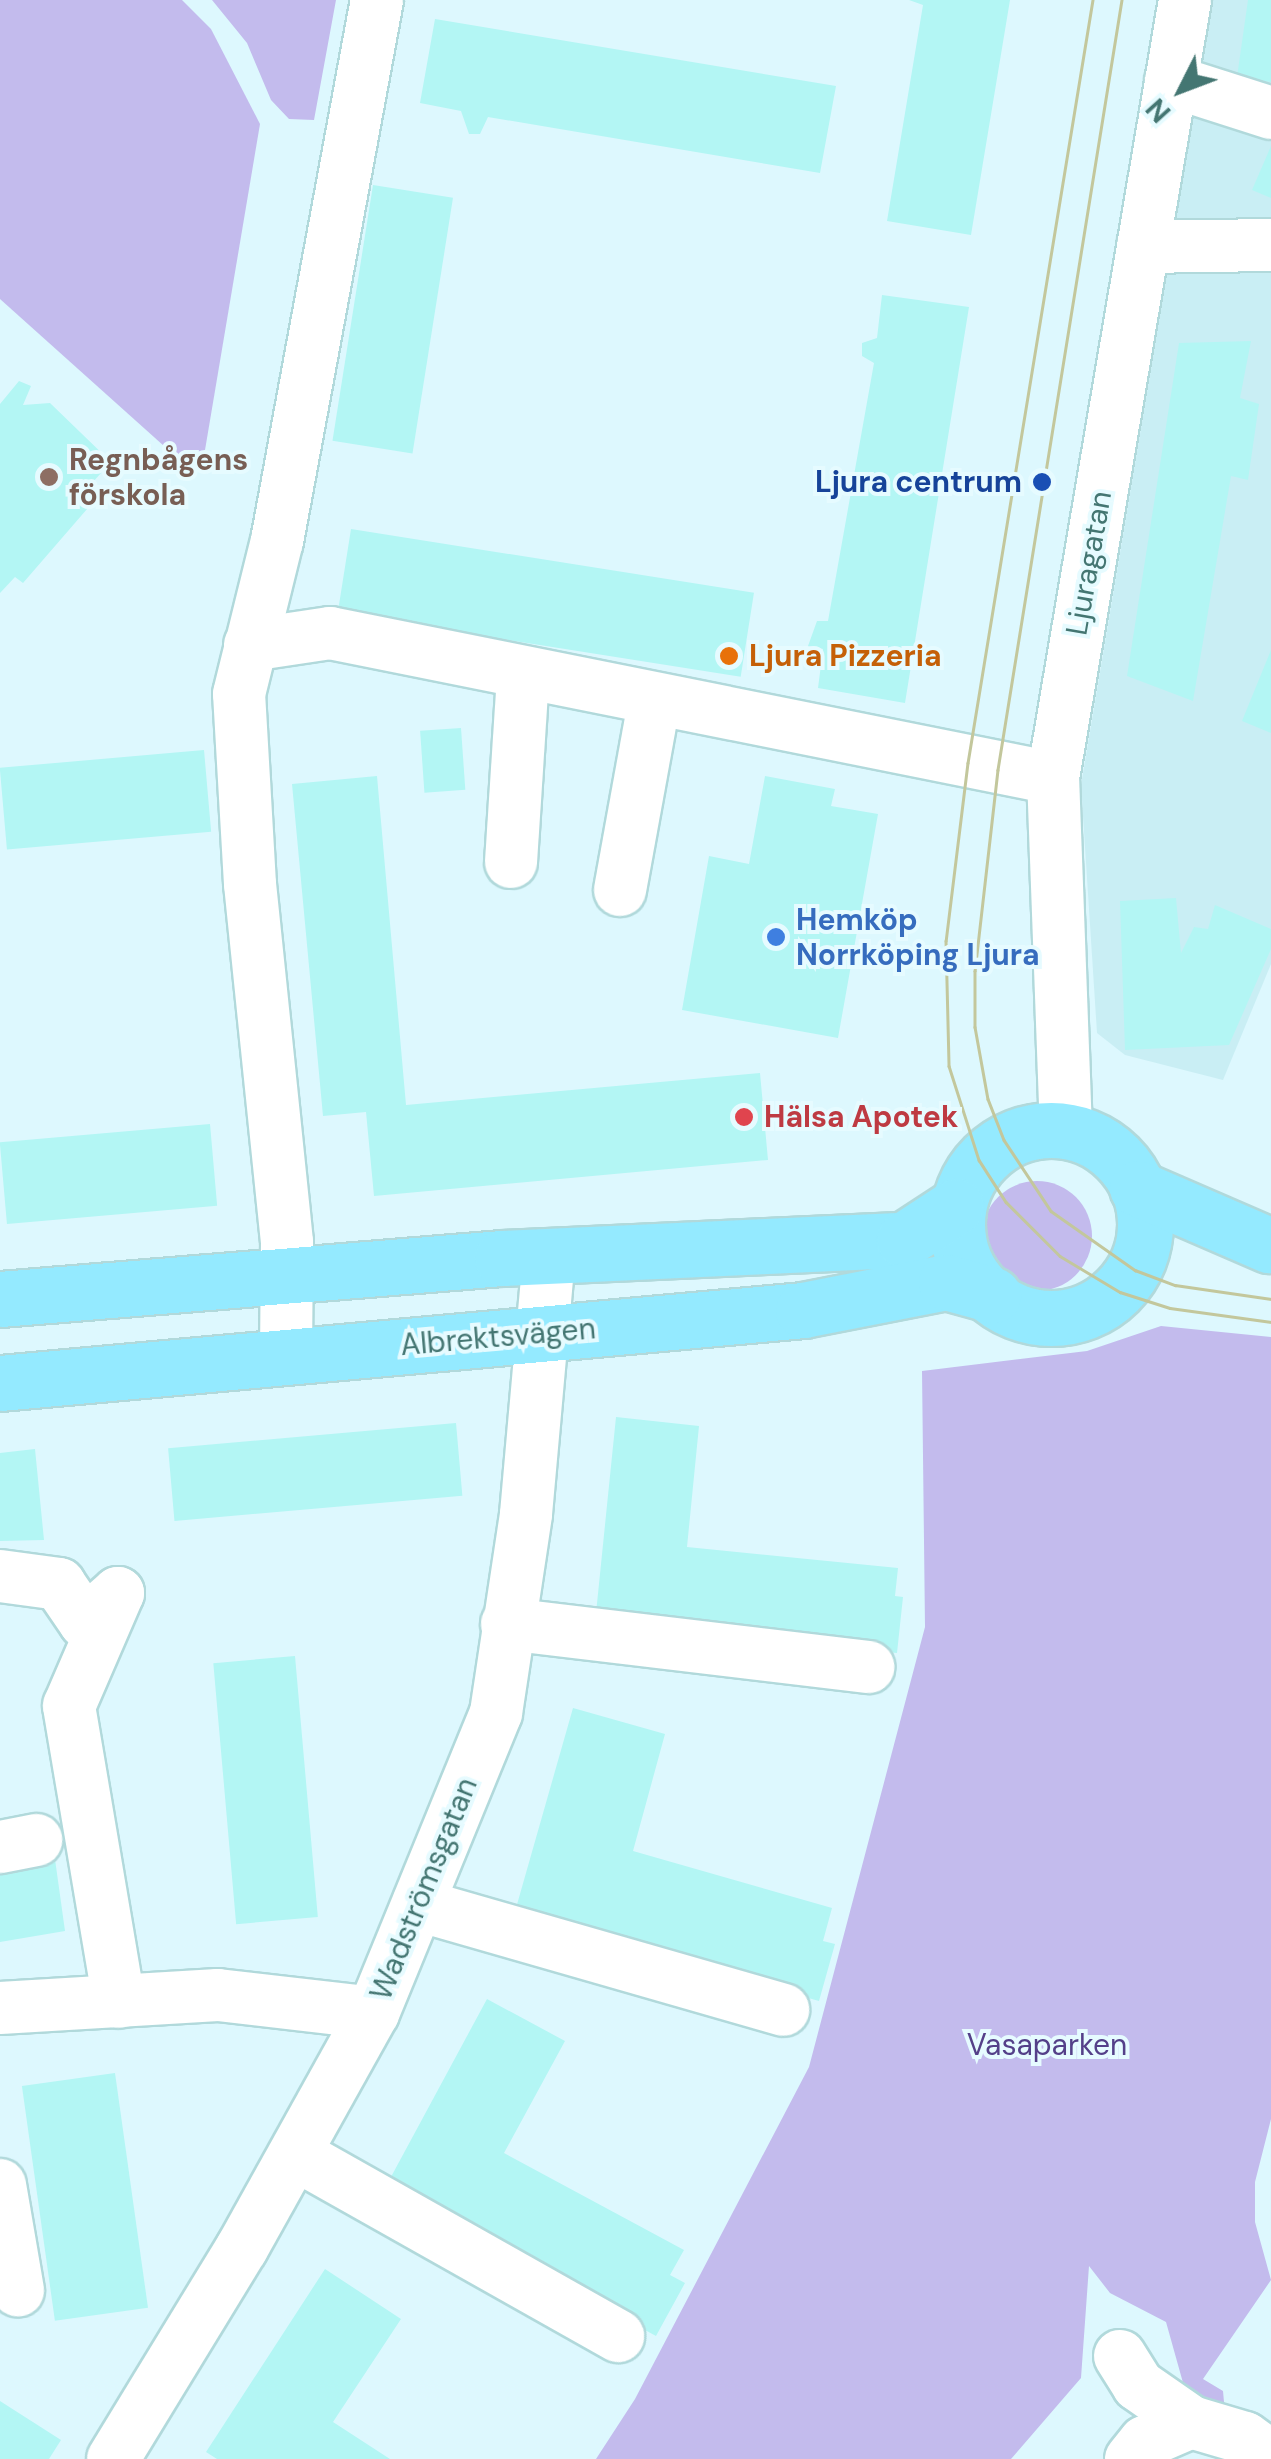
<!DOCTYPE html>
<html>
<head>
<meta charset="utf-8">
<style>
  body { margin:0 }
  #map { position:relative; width:1271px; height:2459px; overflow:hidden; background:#ddf8fe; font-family:"DM Sans",sans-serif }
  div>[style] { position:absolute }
  .residential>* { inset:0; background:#c9eef4 }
  .green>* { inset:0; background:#c3bbed }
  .round { border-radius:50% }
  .building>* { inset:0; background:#b3f6f4; transform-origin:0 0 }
  .roads { filter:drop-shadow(2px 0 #b1d9db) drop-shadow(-2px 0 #b1d9db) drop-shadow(0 2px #b1d9db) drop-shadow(0 -2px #b1d9db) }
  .minor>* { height:52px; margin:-26px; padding:0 26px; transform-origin:26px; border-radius:26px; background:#fff }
  .major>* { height:55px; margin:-27.5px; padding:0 27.5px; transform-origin:27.5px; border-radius:27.5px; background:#94eaff }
  .major>.ring { margin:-27.5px; padding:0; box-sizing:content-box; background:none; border:55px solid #94eaff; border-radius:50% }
  .tram>* { height:2.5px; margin:-1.25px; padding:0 1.25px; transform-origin:1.25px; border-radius:1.25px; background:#c3c79c }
  .dots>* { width:28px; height:28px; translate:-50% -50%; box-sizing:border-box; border:5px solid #e6fbff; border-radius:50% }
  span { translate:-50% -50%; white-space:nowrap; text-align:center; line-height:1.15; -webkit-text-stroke:8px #e6fbff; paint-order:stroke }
  .education-label { font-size:30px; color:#785e54; font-weight:700 }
  .left { translate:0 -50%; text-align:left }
  .transit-label { font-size:30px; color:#164399; font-weight:700 }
  .right { translate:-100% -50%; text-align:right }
  .street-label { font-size:30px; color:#447672 }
  .food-label { font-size:30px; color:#c56008; font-weight:700 }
  .shop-label { font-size:30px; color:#366cbe; font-weight:700 }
  .health-label { font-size:30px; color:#be3a42; font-weight:700 }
  .park-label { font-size:30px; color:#544089 }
  .north { position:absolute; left:1131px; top:40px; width:100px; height:100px; -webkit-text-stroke:8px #e6fbff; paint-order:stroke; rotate:228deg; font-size:28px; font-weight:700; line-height:40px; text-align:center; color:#447672 }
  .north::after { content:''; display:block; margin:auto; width:35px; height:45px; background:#447672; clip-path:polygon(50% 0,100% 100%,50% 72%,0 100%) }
</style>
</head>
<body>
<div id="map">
  <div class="residential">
    <i style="clip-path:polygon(1213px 0,1271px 0,1271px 964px,1223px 1080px,1125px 1055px,1097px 1033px,1081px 785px)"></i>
  </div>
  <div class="green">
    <i style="clip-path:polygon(0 0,182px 0,211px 29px,260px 124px,204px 456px,174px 455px,0 299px)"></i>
    <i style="clip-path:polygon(212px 0,336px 0,314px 120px,289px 119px,271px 100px,247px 43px)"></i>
    <i class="round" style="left:982px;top:1181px;width:110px;height:110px"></i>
    <i style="clip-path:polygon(1161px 1326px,1271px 1337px,1271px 2119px,1255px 2182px,1255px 2222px,1271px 2280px,1203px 2379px,1223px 2391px,1224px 2402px,1210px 2412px,1187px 2397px,1166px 2322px,1110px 2293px,1089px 2266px,1081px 2378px,1011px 2459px,596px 2459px,635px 2399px,809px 2067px,925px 1627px,922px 1371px,1087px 1351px)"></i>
  </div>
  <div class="building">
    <i style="clip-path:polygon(909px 0,1010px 0,971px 235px,887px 221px,923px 5px)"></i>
    <i style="clip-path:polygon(1248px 0,1271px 0,1271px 82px,1237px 77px)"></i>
    <i style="clip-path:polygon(435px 19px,836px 86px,820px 173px,488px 117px,480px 134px,469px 134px,461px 111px,420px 103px)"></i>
    <i style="clip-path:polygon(1271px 146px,1271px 198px,1252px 190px)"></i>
    <i style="left:373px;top:185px;width:81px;height:259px;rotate:9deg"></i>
    <i style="clip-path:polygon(882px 295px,969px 307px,905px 703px,818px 688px,823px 649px,808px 646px,817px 621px,828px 621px,874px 363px,862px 356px,862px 343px,877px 338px)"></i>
    <i style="clip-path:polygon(1251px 341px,1240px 398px,1259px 404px,1248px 480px,1231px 476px,1193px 701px,1127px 676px,1179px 343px)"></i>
    <i style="clip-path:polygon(19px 381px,31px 386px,23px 405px,50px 403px,111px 462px,83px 493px,94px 501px,23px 583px,15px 577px,0 593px,0 404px)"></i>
    <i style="left:351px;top:529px;width:408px;height:85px;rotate:9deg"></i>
    <i style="clip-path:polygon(1271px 650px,1271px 733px,1242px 721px)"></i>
    <i style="left:461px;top:728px;width:62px;height:41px;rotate:86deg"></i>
    <i style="left:204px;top:750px;width:82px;height:205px;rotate:85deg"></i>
    <i style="clip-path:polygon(377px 776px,406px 1105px,760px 1073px,768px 1160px,374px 1196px,366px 1112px,323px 1116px,292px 784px)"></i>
    <i style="clip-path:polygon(765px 776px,835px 789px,831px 806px,878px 814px,838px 1038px,682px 1010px,709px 856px,749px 864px)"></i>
    <i style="clip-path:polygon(1176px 898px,1181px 953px,1194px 927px,1208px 929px,1215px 905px,1271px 929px,1271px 949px,1229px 1045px,1125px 1050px,1120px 901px)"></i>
    <i style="left:210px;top:1124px;width:82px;height:211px;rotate:85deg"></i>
    <i style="clip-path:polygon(616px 1417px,699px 1426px,687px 1547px,898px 1568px,895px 1596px,903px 1597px,897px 1653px,595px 1623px)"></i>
    <i style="left:456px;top:1423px;width:73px;height:289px;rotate:85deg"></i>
    <i style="clip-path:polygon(35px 1449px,44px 1540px,0 1541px,0 1453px)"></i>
    <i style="left:295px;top:1656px;width:262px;height:82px;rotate:85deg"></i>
    <i style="clip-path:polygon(573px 1708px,665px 1734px,633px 1851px,832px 1908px,823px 1941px,835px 1944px,819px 2001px,514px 1915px)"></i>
    <i style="clip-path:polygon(54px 1852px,65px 1931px,0 1942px,0 1860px)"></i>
    <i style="clip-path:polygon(487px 1999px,565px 2041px,504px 2153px,684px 2250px,670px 2275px,685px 2283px,656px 2336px,385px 2188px)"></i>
    <i style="left:115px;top:2073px;width:237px;height:94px;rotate:82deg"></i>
    <i style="clip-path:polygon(325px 2269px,401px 2319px,333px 2422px,390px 2459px,217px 2459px,206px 2452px)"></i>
    <i style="clip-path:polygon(0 2401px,61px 2440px,49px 2459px,0 2459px)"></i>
  </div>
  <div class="roads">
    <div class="minor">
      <i style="left:1171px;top:81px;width:105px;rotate:17.7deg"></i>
      <i style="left:1143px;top:247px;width:128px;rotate:-0.9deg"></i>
      <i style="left:250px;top:645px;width:81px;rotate:-8.5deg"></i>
      <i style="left:330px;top:633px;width:737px;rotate:11.34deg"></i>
      <i style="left:511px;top:862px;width:185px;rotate:-86.3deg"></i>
      <i style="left:620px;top:890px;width:191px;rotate:-79.7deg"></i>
      <i style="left:1066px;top:1131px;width:353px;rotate:-92.1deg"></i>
      <i style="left:1053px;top:778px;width:789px;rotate:-80.37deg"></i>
      <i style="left:286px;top:1356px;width:114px;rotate:-89.5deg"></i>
      <i style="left:287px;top:1242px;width:360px;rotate:-95.9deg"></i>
      <i style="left:250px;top:884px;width:190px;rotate:-93.3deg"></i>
      <i style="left:239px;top:694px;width:158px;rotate:-76.1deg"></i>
      <i style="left:277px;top:541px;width:550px;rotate:-79.53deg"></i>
      <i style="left:0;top:1576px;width:60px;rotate:7.7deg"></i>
      <i style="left:59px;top:1584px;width:46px;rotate:55.6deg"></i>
      <i style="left:85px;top:1622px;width:44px;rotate:-41.3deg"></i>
      <i style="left:118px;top:1593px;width:123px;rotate:113.4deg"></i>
      <i style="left:69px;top:1706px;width:300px;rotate:80.4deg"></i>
      <i style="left:507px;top:1624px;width:364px;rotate:6.8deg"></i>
      <i style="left:0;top:1847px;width:37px;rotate:-11deg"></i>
      <i style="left:418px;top:1905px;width:380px;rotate:16deg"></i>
      <i style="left:0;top:2008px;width:218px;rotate:-3.4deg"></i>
      <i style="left:218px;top:1995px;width:156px;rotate:6.6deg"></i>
      <i style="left:295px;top:2154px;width:371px;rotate:29.4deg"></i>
      <i style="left:0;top:2185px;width:107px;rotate:80.3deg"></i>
      <i style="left:1120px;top:2356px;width:34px;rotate:58deg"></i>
      <i style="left:1138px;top:2385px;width:65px;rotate:34.9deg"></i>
      <i style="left:113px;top:2459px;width:247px;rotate:-58.6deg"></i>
      <i style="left:242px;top:2248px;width:269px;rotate:-60.9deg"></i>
      <i style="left:373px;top:2013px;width:324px;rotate:-67.7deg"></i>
      <i style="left:496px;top:1713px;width:201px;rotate:-81.4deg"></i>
      <i style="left:526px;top:1514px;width:259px;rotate:-84.9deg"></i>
      <i style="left:1131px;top:2459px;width:22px;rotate:-51deg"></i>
      <i style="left:1145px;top:2442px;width:50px;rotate:-23.5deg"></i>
      <i style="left:1191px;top:2422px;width:56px;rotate:16.5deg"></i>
      <i style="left:1245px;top:2438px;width:32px;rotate:36deg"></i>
    </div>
    <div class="major">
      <i class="ring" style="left:957px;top:1130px;width:133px;height:133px"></i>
      <i style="left:1137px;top:1188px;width:144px;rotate:23.4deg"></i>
      <i style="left:0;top:1299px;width:504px;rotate:-4.67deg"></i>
      <i style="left:502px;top:1258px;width:402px;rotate:-2.6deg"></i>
      <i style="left:904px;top:1240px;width:62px;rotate:-33.2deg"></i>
      <i style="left:0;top:1383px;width:806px;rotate:-5.19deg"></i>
      <i style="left:803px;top:1310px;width:146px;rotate:-11.1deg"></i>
      <i style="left:946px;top:1282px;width:49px;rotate:15.5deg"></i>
    </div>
  </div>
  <div class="tram">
    <i style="left:1093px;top:0;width:773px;rotate:99.3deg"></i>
    <i style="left:968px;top:763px;width:179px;rotate:97deg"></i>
    <i style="left:946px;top:941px;width:125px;rotate:88.6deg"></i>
    <i style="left:949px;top:1066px;width:99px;rotate:72.3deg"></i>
    <i style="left:979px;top:1160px;width:50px;rotate:57.3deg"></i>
    <i style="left:1006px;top:1202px;width:76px;rotate:45deg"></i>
    <i style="left:1060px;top:1256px;width:70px;rotate:31deg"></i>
    <i style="left:1120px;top:1292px;width:52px;rotate:17.7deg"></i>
    <i style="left:1170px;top:1308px;width:102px;rotate:7.9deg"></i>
    <i style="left:1122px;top:0;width:780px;rotate:99.15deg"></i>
    <i style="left:998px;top:770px;width:202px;rotate:96.5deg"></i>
    <i style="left:975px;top:971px;width:56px;rotate:90deg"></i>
    <i style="left:975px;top:1027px;width:73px;rotate:79.8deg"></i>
    <i style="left:988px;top:1099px;width:44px;rotate:68.7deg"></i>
    <i style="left:1004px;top:1140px;width:85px;rotate:56.5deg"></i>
    <i style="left:1051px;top:1211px;width:103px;rotate:35.1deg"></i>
    <i style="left:1135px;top:1270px;width:43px;rotate:20.6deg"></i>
    <i style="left:1175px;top:1285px;width:97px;rotate:8.3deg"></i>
  </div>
  <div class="dots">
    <i style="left:49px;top:477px;background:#8d6e63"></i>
    <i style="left:1042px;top:482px;background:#1a4fb4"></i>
    <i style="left:729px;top:656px;background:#e8710a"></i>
    <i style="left:776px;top:937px;background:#3f7fe0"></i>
    <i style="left:744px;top:1117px;background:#e0444e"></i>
  </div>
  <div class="education-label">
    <span class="left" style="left:69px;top:477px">Regnbågens<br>förskola</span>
  </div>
  <div class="transit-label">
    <span class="right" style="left:1022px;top:482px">Ljura centrum</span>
  </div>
  <div class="street-label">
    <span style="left:1089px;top:563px;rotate:-80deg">Ljuragatan</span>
    <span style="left:498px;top:1337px;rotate:-5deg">Albrektsvägen</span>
    <span style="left:424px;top:1889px;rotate:-68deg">Wadströmsgatan</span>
  </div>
  <div class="food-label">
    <span class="left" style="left:749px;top:656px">Ljura Pizzeria</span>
  </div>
  <div class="shop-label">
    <span class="left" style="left:796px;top:937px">Hemköp<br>Norrköping Ljura</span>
  </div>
  <div class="health-label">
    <span class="left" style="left:764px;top:1117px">Hälsa Apotek</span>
  </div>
  <div class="park-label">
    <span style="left:1047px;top:2045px">Vasaparken</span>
  </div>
  <div class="north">N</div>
</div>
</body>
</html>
